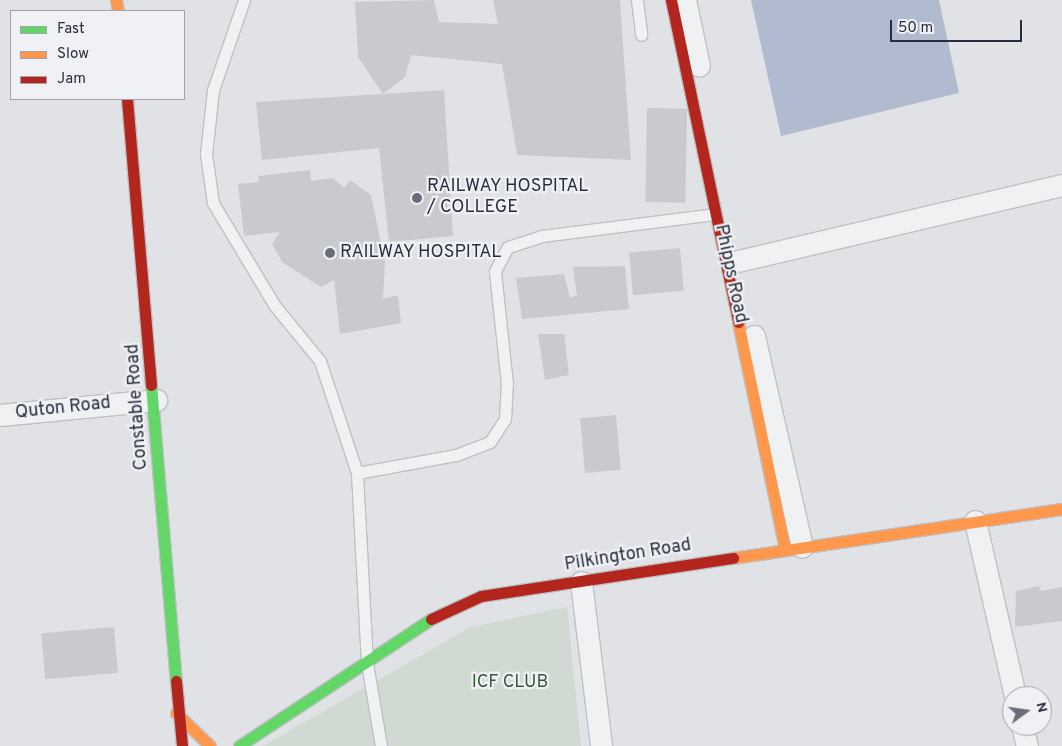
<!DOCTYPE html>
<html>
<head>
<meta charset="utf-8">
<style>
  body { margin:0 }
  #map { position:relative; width:1062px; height:746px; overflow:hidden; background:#e1e2e6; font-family:Overpass,sans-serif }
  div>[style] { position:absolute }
  .green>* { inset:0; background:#d0d9d2 }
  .water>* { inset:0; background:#b1bbd0 }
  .building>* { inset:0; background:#c9cace; transform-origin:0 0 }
  .roads { filter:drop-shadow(1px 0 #bfc0c4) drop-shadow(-1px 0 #bfc0c4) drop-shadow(0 1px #bfc0c4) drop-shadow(0 -1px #bfc0c4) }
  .lane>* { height:11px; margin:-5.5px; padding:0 5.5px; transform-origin:5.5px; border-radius:5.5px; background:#f0f1f3 }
  .street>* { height:21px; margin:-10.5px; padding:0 10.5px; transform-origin:10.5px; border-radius:10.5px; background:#f0f1f3 }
  .fast>* { height:11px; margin:-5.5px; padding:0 5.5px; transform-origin:5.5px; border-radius:5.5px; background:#63d668 }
  .slow>* { height:11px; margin:-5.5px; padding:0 5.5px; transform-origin:5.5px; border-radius:5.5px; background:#ff974d }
  .jam>* { height:11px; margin:-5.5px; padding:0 5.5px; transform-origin:5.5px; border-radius:5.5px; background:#b3261e }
  .dots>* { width:14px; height:14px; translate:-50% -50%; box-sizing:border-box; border:2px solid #eff1f5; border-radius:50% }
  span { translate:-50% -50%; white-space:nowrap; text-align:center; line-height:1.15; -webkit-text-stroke:4.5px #eff1f5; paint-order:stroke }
  .poi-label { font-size:18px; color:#292e3e }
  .left { translate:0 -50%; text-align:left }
  .street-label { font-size:18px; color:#292e3e }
  .park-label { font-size:18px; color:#385937 }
  .legend { position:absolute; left:10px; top:10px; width:175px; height:90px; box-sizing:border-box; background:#eff1f5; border:1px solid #a0a3ac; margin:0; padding:6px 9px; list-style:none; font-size:15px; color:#292e3e }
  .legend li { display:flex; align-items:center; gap:10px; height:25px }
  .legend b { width:25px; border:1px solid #a0a3ac }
  .north { position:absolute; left:1002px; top:686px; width:50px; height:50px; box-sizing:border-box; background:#eff1f5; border:1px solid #a0a3ac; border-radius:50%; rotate:76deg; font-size:14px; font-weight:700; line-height:20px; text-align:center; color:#292e3e }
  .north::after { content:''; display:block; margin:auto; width:18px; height:22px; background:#696d79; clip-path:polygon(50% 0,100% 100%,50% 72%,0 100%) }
  .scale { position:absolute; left:890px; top:20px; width:132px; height:22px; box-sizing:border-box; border:2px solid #292e3e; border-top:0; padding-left:6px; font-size:15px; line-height:18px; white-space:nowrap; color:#292e3e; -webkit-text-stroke:4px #eff1f5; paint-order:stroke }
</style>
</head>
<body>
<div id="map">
  <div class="green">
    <i style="clip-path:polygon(567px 607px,581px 746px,263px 746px,471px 627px)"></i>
  </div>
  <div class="water">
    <i style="clip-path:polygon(751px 0,939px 0,959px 93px,781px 136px)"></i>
  </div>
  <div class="building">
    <i style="clip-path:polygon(434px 0,439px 22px,498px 24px,493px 0,620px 0,631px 160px,517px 155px,502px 64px,411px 55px,405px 77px,383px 94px,358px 57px,355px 2px)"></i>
    <i style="clip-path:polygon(444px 90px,453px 236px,389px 242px,379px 148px,262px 160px,256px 102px)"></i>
    <i style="left:647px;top:108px;width:40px;height:94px;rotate:1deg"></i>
    <i style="clip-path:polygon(310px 170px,311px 181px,333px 178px,344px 188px,350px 180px,371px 195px,385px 262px,383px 299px,398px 295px,401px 323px,340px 334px,334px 280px,321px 287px,282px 262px,272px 244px,280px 232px,244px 236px,238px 184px,259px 182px,258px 176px)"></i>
    <i style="left:680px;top:248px;width:43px;height:51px;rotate:85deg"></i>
    <i style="clip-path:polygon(625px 266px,629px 309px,522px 319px,516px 278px,564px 274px,570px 298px,577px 295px,573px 267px)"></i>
    <i style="clip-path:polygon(538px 334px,564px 334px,569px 375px,545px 380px)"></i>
    <i style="left:616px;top:415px;width:55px;height:36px;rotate:85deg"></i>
    <i style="clip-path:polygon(1039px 586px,1041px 591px,1062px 587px,1062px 621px,1015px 627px,1016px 591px)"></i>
    <i style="left:114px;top:627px;width:46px;height:73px;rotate:85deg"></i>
  </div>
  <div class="roads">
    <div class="lane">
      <i style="left:244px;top:0;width:95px;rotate:109deg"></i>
      <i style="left:213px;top:90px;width:64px;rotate:96.2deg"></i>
      <i style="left:206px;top:154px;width:49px;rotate:81.9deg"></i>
      <i style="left:213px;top:203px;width:120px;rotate:59deg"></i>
      <i style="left:275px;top:306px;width:71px;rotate:50.7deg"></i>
      <i style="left:320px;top:361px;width:118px;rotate:71.7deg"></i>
      <i style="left:357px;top:473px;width:190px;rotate:87deg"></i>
      <i style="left:367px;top:663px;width:84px;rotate:80.4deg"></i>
      <i style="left:637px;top:0;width:35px;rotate:83deg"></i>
      <i style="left:357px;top:473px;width:101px;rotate:-10.3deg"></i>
      <i style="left:456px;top:455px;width:36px;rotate:-21deg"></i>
      <i style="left:490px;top:442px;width:27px;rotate:-57deg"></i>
      <i style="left:505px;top:419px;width:35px;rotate:-87deg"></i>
      <i style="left:507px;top:384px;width:114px;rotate:-96.1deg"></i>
      <i style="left:495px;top:271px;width:27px;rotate:-62deg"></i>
      <i style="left:508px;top:247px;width:35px;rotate:-18deg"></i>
      <i style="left:541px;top:236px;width:175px;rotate:-7.2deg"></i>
    </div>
    <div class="street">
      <i style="left:685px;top:0;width:67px;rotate:78deg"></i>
      <i style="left:738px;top:261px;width:333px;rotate:-13.2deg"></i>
      <i style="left:754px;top:336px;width:216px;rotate:77.2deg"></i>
      <i style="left:0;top:415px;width:157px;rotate:-5.5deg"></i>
      <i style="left:975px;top:521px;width:180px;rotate:77.1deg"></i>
      <i style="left:581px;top:582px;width:165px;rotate:83deg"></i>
      <i style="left:1022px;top:726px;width:21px;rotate:76deg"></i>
    </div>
    <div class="fast">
      <i style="left:151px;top:385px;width:297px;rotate:85.2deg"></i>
      <i style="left:239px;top:746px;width:230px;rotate:-33.5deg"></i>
    </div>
    <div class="slow">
      <i style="left:116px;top:0;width:11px;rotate:80deg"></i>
      <i style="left:738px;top:322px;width:232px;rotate:78.3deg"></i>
      <i style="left:733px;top:558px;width:333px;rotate:-8.5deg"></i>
      <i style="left:176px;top:713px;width:47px;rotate:44.1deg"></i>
    </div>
    <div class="jam">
      <i style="left:671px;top:0;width:329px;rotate:78.2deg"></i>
      <i style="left:127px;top:99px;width:287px;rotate:85.2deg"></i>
      <i style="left:431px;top:619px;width:55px;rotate:-24.7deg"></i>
      <i style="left:481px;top:596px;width:255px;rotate:-8.6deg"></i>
      <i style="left:176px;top:681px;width:65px;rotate:84.7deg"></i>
    </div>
  </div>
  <div class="dots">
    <i style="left:417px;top:198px;background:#696d79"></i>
    <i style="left:330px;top:253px;background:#696d79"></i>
  </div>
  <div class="poi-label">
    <span class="left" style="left:427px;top:198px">RAILWAY HOSPITAL<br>/ COLLEGE</span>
    <span class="left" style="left:340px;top:253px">RAILWAY HOSPITAL</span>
  </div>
  <div class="street-label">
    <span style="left:730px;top:274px;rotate:78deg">Phipps Road</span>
    <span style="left:138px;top:407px;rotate:-94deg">Constable Road</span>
    <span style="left:63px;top:409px;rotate:-6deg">Quton Road</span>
    <span style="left:628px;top:556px;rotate:-9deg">Pilkington Road</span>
  </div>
  <div class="park-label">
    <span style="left:510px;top:683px">ICF CLUB</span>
  </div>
  <ul class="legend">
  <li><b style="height:6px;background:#63d668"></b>Fast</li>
  <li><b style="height:6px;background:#ff974d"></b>Slow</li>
  <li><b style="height:6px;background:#b3261e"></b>Jam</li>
  </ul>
  <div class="north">N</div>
  <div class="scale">50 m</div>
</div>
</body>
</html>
